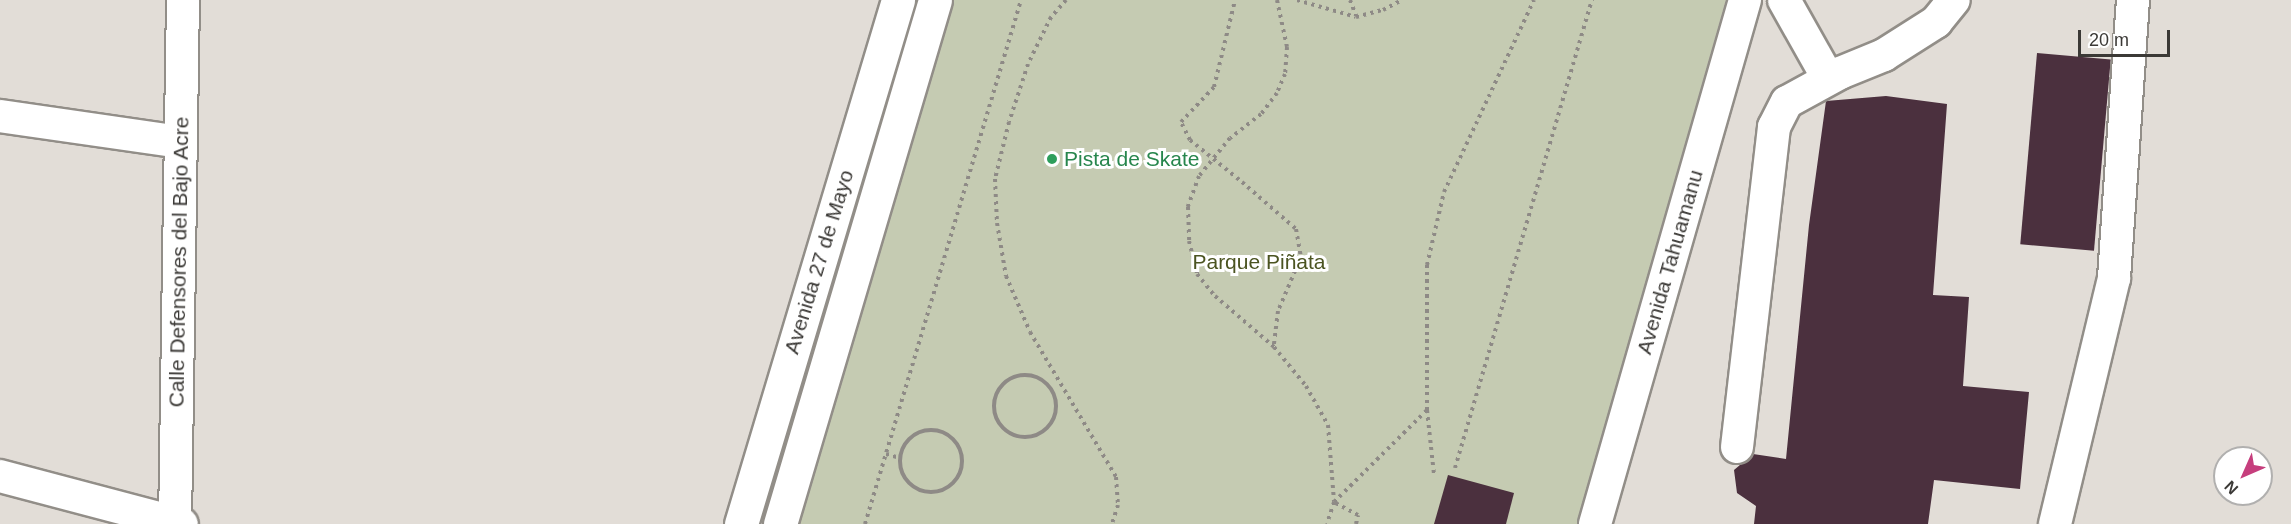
<!DOCTYPE html>
<html>
<head>
<meta charset="utf-8">
<style>
  body { margin:0 }
  #map { position:relative; width:2291px; height:524px; overflow:hidden; background:#e2ddd7; font-family:Helvetica,sans-serif }
  div>[style] { position:absolute }
  .green>* { inset:0; background:#c5cbb2 }
  .building>* { inset:0; background:#4b303e; transform-origin:0 0 }
  .path>* { height:4px; margin-top:-2px; transform-origin:0; background:repeating-linear-gradient(90deg,#8e8a86 0 3px,transparent 0 7.5px) }
  .path>.ring { margin:-2px; padding:0; box-sizing:content-box; background:none; border:4px solid #8e8a86; border-radius:50% }
  .roads { filter:drop-shadow(2px 0 #928e88) drop-shadow(-2px 0 #928e88) drop-shadow(0 2px #928e88) drop-shadow(0 -2px #928e88) }
  .minor>* { height:32px; margin:-16px; padding:0 16px; transform-origin:16px; border-radius:16px; background:#fff }
  .major>* { height:33px; margin:-16.5px; padding:0 16.5px; transform-origin:16.5px; border-radius:16.5px; background:#fff }
  .path-bridge>* { height:4px; margin-top:-2px; transform-origin:0; background:repeating-linear-gradient(90deg,#8e8a86 0 3px,transparent 0 7.5px) }
  .dots>* { width:16px; height:16px; translate:-50% -50%; box-sizing:border-box; border:3px solid #fff; border-radius:50% }
  span { translate:-50% -50%; white-space:nowrap; text-align:center; line-height:1.15; -webkit-text-stroke:6px #fff; paint-order:stroke }
  .leisure-label { font-size:21px; color:#27864d }
  .left { translate:0 -50%; text-align:left }
  .street-label { font-size:21px; color:#3b3936 }
  .park-label { font-size:21px; color:#4b5421 }
  .north { position:absolute; left:2213px; top:446px; width:60px; height:60px; box-sizing:border-box; background:#fff; border:2px solid #b1b0af; border-radius:50%; rotate:225deg; font-size:16px; font-weight:700; line-height:24px; text-align:center; color:#3b3936 }
  .north::after { content:''; display:block; margin:auto; width:21px; height:27px; background:#c63e7d; clip-path:polygon(50% 0,100% 100%,50% 72%,0 100%) }
  .scale { position:absolute; left:2078px; top:30px; width:92px; height:27px; box-sizing:border-box; border:3px solid #3b3936; border-top:0; padding-left:8px; font-size:18px; line-height:21px; white-space:nowrap; color:#3b3936; -webkit-text-stroke:4px #fff; paint-order:stroke }
</style>
</head>
<body>
<div id="map">
  <div class="green">
    <i style="clip-path:polygon(947px 0,1726px 0,1577px 524px,787px 524px)"></i>
  </div>
  <div class="building">
    <i style="left:2037px;top:53px;width:74px;height:192px;rotate:5deg"></i>
    <i style="clip-path:polygon(1886px 96px,1947px 104px,1933px 295px,1969px 297px,1963px 386px,2029px 392px,2020px 489px,1934px 480px,1928px 524px,1754px 524px,1756px 506px,1737px 493px,1734px 470px,1753px 454px,1786px 459px,1809px 225px,1826px 101px)"></i>
    <i style="clip-path:polygon(1448px 475px,1514px 493px,1506px 524px,1434px 524px)"></i>
  </div>
  <div class="path">
    <i style="left:1066px;top:0;width:23px;rotate:131deg"></i>
    <i style="left:1051px;top:17px;width:52px;rotate:116.1deg"></i>
    <i style="left:1028px;top:64px;width:61px;rotate:108.1deg"></i>
    <i style="left:1009px;top:122px;width:59px;rotate:103.8deg"></i>
    <i style="left:995px;top:179px;width:44px;rotate:87.4deg"></i>
    <i style="left:997px;top:223px;width:54px;rotate:80.4deg"></i>
    <i style="left:1006px;top:276px;width:61px;rotate:66.8deg"></i>
    <i style="left:1030px;top:332px;width:169px;rotate:59.3deg"></i>
    <i style="left:1116px;top:477px;width:28px;rotate:86deg"></i>
    <i style="left:1118px;top:505px;width:20px;rotate:108deg"></i>
    <i style="left:1277px;top:0;width:48px;rotate:78deg"></i>
    <i style="left:1287px;top:47px;width:27px;rotate:94deg"></i>
    <i style="left:1285px;top:74px;width:21px;rotate:113deg"></i>
    <i style="left:1277px;top:93px;width:26px;rotate:127deg"></i>
    <i style="left:1261px;top:114px;width:39px;rotate:142deg"></i>
    <i style="left:1230px;top:138px;width:49px;rotate:129.2deg"></i>
    <i style="left:1199px;top:176px;width:33px;rotate:110deg"></i>
    <i style="left:1188px;top:207px;width:34px;rotate:88deg"></i>
    <i style="left:1189px;top:241px;width:34px;rotate:76deg"></i>
    <i style="left:1197px;top:274px;width:28px;rotate:51deg"></i>
    <i style="left:1215px;top:296px;width:78px;rotate:40.8deg"></i>
    <i style="left:1274px;top:347px;width:50px;rotate:50.6deg"></i>
    <i style="left:1306px;top:386px;width:45px;rotate:60.6deg"></i>
    <i style="left:1328px;top:425px;width:77px;rotate:85.5deg"></i>
    <i style="left:1334px;top:502px;width:23px;rotate:108deg"></i>
    <i style="left:1297px;top:0;width:61px;rotate:16.1deg"></i>
    <i style="left:1356px;top:17px;width:28px;rotate:-15deg"></i>
    <i style="left:1383px;top:10px;width:21px;rotate:-28deg"></i>
    <i style="left:1350px;top:0;width:17px;rotate:69deg"></i>
    <i style="left:1190px;top:140px;width:20px;rotate:-117deg"></i>
    <i style="left:1181px;top:122px;width:48px;rotate:-46.7deg"></i>
    <i style="left:1214px;top:87px;width:89px;rotate:-76.4deg"></i>
    <i style="left:1242px;top:182px;width:72px;rotate:41deg"></i>
    <i style="left:1296px;top:229px;width:28px;rotate:80deg"></i>
    <i style="left:1301px;top:257px;width:59px;rotate:113.1deg"></i>
    <i style="left:1278px;top:311px;width:35px;rotate:97deg"></i>
    <i class="ring" style="left:994px;top:375px;width:58px;height:58px"></i>
    <i style="left:1427px;top:410px;width:64px;rotate:83.8deg"></i>
    <i class="ring" style="left:900px;top:430px;width:58px;height:58px"></i>
    <i style="left:886px;top:454px;width:15px;rotate:16deg"></i>
    <i style="left:1455px;top:468px;width:488px;rotate:-73.7deg"></i>
    <i style="left:865px;top:524px;width:547px;rotate:-73.42deg"></i>
    <i style="left:1356px;top:524px;width:9px;rotate:-77deg"></i>
    <i style="left:1358px;top:515px;width:27px;rotate:-152deg"></i>
    <i style="left:1334px;top:502px;width:131px;rotate:-44.7deg"></i>
    <i style="left:1427px;top:410px;width:145px;rotate:-90deg"></i>
    <i style="left:1427px;top:265px;width:75px;rotate:-76.9deg"></i>
    <i style="left:1444px;top:192px;width:212px;rotate:-64.9deg"></i>
  </div>
  <div class="roads">
    <div class="minor">
      <i style="left:1784px;top:0;width:90px;rotate:60.6deg"></i>
      <i style="left:0;top:116px;width:182px;rotate:8.2deg"></i>
      <i style="left:1737px;top:447px;width:322px;rotate:-83.4deg"></i>
      <i style="left:1774px;top:127px;width:28px;rotate:-63deg"></i>
      <i style="left:1787px;top:102px;width:60px;rotate:-28.7deg"></i>
      <i style="left:1840px;top:73px;width:48px;rotate:-22.2deg"></i>
      <i style="left:1884px;top:55px;width:62px;rotate:-32.4deg"></i>
      <i style="left:1936px;top:22px;width:28px;rotate:-51deg"></i>
      <i style="left:0;top:476px;width:188px;rotate:14.8deg"></i>
      <i style="left:175px;top:524px;width:524px;rotate:-89.13deg"></i>
      <i style="left:1595px;top:524px;width:545px;rotate:-74.03deg"></i>
      <i style="left:2055px;top:524px;width:253px;rotate:-76.5deg"></i>
      <i style="left:2114px;top:278px;width:279px;rotate:-86.1deg"></i>
    </div>
    <div class="major">
      <i style="left:741px;top:524px;width:547px;rotate:-73.32deg"></i>
      <i style="left:780px;top:524px;width:546px;rotate:-73.52deg"></i>
    </div>
  </div>
  <div class="path-bridge">
    <i style="left:1190px;top:140px;width:67px;rotate:38.9deg"></i>
  </div>
  <div class="dots">
    <i style="left:1052px;top:159px;background:#2e9e5b"></i>
  </div>
  <div class="leisure-label">
    <span class="left" style="left:1064px;top:159px">Pista de Skate</span>
  </div>
  <div class="street-label">
    <span style="left:179px;top:262px;rotate:-89deg">Calle Defensores del Bajo Acre</span>
    <span style="left:819px;top:262px;rotate:-73deg">Avenida 27 de Mayo</span>
    <span style="left:1670px;top:262px;rotate:-74deg">Avenida Tahuamanu</span>
  </div>
  <div class="park-label">
    <span style="left:1259px;top:262px">Parque Piñata</span>
  </div>
  <div class="north">N</div>
  <div class="scale">20 m</div>
</div>
</body>
</html>
